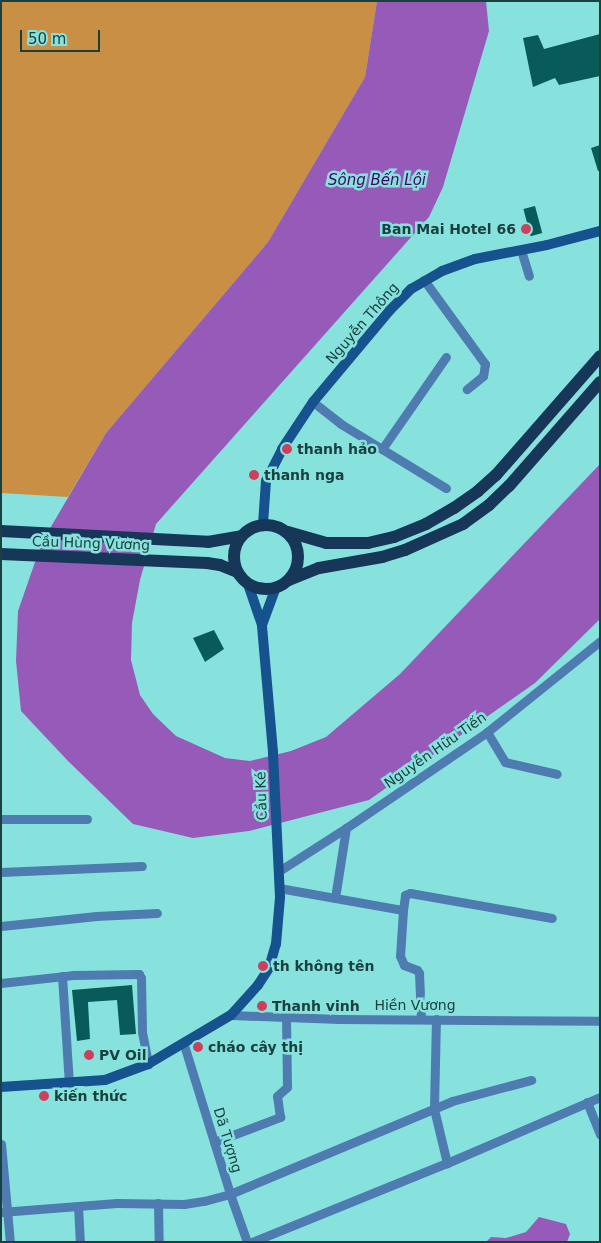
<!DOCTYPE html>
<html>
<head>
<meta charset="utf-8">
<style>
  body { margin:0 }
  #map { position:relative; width:601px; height:1243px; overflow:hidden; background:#87e2de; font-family:"DejaVu Sans",sans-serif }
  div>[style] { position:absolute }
  .green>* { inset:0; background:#c99045 }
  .water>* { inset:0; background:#965bb8 }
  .building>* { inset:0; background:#095b59; transform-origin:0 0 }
  .street>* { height:9px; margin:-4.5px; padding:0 4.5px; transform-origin:4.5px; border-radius:4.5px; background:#4e7cb0 }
  .secondary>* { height:10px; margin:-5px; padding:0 5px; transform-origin:5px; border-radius:5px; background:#16528d }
  .primary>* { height:12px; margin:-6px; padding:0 6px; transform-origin:6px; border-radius:6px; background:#173759 }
  .primary>.ring { margin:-6px; padding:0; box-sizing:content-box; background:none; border:12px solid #173759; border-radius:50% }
  .dots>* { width:14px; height:14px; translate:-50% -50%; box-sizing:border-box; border:2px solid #87e2de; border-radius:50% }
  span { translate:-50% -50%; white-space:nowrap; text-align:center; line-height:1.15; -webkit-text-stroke:5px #87e2de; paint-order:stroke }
  .poi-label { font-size:14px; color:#1a413f; font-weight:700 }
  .right { translate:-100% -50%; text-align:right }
  .left { translate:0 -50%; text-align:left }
  .street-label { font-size:14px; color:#1a413f }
  .water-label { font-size:15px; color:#450460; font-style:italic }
  .frame { position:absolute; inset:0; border:2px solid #1a413f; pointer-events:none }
  .scale { position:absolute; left:20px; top:30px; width:80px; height:22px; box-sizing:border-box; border:2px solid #1a413f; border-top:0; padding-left:6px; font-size:15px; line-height:18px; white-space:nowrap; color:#1a413f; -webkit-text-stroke:4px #87e2de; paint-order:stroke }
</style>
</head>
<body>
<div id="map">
  <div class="green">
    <i style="clip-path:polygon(1px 1px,377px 1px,365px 77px,268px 242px,106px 433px,68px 497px,1px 493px)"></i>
  </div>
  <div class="water">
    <i style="clip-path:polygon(377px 1px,486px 1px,489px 31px,443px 187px,429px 217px,156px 524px,140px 580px,132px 623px,131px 660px,140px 695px,153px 714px,176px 736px,225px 758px,250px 761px,291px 751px,326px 737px,400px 674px,600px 464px,600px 619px,535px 683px,369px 800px,249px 831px,193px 838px,133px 824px,68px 761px,21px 711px,16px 661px,18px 611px,42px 542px,106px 433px,268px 242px,365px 77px)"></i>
    <i style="clip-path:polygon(539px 1217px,566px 1224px,570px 1234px,567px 1242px,486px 1242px,491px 1237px,506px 1238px,526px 1232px)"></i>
  </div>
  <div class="building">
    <i style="clip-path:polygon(600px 34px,600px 76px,559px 85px,555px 78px,533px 87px,523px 38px,538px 35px,544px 49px)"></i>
    <i style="clip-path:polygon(600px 145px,600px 171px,598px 171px,591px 148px)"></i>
    <i style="left:535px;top:206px;width:28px;height:12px;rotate:75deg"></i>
    <i style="clip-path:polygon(214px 630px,224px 649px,205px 662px,193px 638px)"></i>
    <i style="clip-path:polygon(132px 985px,136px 1034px,120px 1035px,117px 1000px,88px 1002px,90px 1039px,77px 1041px,72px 990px)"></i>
  </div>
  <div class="street">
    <i style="left:521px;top:250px;width:27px;rotate:73deg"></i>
    <i style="left:424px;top:280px;width:104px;rotate:54deg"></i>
    <i style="left:485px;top:364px;width:12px;rotate:99deg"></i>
    <i style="left:483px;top:376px;width:21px;rotate:141deg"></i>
    <i style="left:313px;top:402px;width:36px;rotate:38deg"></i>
    <i style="left:341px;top:424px;width:123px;rotate:31.4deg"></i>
    <i style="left:382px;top:449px;width:112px;rotate:-55.2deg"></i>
    <i style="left:487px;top:732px;width:35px;rotate:59deg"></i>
    <i style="left:505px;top:762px;width:53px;rotate:13deg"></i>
    <i style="left:1px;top:819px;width:86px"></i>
    <i style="left:279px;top:871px;width:80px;rotate:-32.7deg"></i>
    <i style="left:346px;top:828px;width:171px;rotate:-34.2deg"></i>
    <i style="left:487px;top:732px;width:145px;rotate:-38.8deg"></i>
    <i style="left:1px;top:872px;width:141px;rotate:-2.4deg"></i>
    <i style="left:279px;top:888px;width:126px;rotate:10.1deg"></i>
    <i style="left:403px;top:910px;width:15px;rotate:-82deg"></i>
    <i style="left:405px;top:895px;width:5px;rotate:-22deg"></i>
    <i style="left:410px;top:893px;width:144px;rotate:10deg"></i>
    <i style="left:335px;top:898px;width:71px;rotate:-81.1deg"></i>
    <i style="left:403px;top:910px;width:46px;rotate:93.7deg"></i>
    <i style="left:400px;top:956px;width:10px;rotate:66deg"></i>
    <i style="left:404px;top:965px;width:14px;rotate:21deg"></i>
    <i style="left:417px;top:970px;width:4px;rotate:56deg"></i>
    <i style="left:419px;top:973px;width:46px;rotate:87.5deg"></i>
    <i style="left:1px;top:926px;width:96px;rotate:-6deg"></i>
    <i style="left:96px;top:916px;width:61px;rotate:-2.8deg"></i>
    <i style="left:62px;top:976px;width:108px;rotate:86.3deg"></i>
    <i style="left:1px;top:983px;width:72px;rotate:-6.3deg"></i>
    <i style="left:73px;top:975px;width:66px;rotate:-0.9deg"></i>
    <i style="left:139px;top:974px;width:4px;rotate:63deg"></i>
    <i style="left:141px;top:978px;width:54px;rotate:88.9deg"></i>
    <i style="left:142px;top:1032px;width:33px;rotate:79deg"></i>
    <i style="left:231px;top:1015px;width:108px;rotate:2.1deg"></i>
    <i style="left:339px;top:1019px;width:261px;rotate:0.4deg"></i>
    <i style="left:436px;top:1019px;width:90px;rotate:91.3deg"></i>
    <i style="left:434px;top:1109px;width:56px;rotate:76.5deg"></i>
    <i style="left:184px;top:1045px;width:156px;rotate:72.8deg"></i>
    <i style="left:230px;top:1194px;width:51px;rotate:70.5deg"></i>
    <i style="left:587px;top:1102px;width:35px;rotate:68deg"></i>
    <i style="left:214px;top:1142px;width:71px;rotate:-20.7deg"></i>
    <i style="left:280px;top:1117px;width:21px;rotate:-98deg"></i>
    <i style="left:277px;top:1096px;width:13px;rotate:-42deg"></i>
    <i style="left:287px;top:1087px;width:69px;rotate:-90.8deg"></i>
    <i style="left:1px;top:1144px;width:98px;rotate:84.8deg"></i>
    <i style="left:158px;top:1203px;width:39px;rotate:89deg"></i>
    <i style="left:78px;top:1206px;width:36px;rotate:87deg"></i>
    <i style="left:1px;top:1212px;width:116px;rotate:-4.4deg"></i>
    <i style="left:117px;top:1203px;width:67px;rotate:0.9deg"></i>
    <i style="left:184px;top:1204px;width:20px;rotate:-9deg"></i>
    <i style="left:204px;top:1201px;width:27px;rotate:-15deg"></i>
    <i style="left:230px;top:1194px;width:241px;rotate:-22.7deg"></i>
    <i style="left:452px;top:1101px;width:82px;rotate:-14.9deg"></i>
    <i style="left:252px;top:1242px;width:210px;rotate:-22.1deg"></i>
    <i style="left:447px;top:1163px;width:167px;rotate:-23.3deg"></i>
  </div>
  <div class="secondary">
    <i style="left:263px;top:524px;width:43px;rotate:-86deg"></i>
    <i style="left:266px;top:481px;width:36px;rotate:-63deg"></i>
    <i style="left:282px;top:449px;width:56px;rotate:-56.6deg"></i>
    <i style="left:313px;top:402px;width:120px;rotate:-50.1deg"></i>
    <i style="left:390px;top:310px;width:30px;rotate:-45deg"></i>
    <i style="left:411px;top:289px;width:36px;rotate:-30deg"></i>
    <i style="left:442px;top:271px;width:35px;rotate:-20deg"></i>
    <i style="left:475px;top:259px;width:73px;rotate:-11deg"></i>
    <i style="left:547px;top:245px;width:55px;rotate:-14.8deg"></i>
    <i style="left:262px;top:625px;width:40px;rotate:-69.8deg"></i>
    <i style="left:1px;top:1087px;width:104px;rotate:-3.9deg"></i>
    <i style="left:105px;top:1080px;width:46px;rotate:-20.4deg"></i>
    <i style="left:148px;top:1064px;width:96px;rotate:-30.6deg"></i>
    <i style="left:231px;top:1015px;width:40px;rotate:-48deg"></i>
    <i style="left:258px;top:985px;width:20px;rotate:-57deg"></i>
    <i style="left:269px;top:968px;width:25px;rotate:-74deg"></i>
    <i style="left:276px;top:944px;width:47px;rotate:-85.1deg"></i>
    <i style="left:280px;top:897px;width:145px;rotate:-92.8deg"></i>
    <i style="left:273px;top:752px;width:127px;rotate:-95deg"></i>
    <i style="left:262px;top:625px;width:43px;rotate:-108.9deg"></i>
  </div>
  <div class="primary">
    <i class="ring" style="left:234px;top:525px;width:52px;height:52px"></i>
    <i style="left:1px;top:531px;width:207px;rotate:3deg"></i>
    <i style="left:208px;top:542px;width:34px;rotate:-10deg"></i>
    <i style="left:288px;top:532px;width:40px;rotate:16deg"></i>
    <i style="left:326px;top:543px;width:42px"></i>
    <i style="left:368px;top:543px;width:27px;rotate:-13deg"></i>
    <i style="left:394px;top:537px;width:35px;rotate:-22deg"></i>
    <i style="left:426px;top:524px;width:32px;rotate:-30deg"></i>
    <i style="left:454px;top:508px;width:29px;rotate:-35deg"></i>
    <i style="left:478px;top:491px;width:24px;rotate:-42deg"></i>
    <i style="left:496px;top:475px;width:158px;rotate:-48.8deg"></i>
    <i style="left:1px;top:554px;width:206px;rotate:2.5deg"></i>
    <i style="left:207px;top:563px;width:13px;rotate:9deg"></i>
    <i style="left:220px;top:565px;width:18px;rotate:22deg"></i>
    <i style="left:289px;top:580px;width:32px;rotate:-22deg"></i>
    <i style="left:319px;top:568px;width:64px;rotate:-9.9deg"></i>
    <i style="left:382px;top:557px;width:24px;rotate:-17deg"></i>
    <i style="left:405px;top:550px;width:64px;rotate:-24.1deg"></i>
    <i style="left:463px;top:524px;width:32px;rotate:-36deg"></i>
    <i style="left:489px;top:505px;width:28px;rotate:-44deg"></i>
    <i style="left:509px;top:486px;width:138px;rotate:-48.8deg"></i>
  </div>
  <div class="dots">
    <i style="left:526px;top:229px;background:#ce3e5d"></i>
    <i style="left:287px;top:449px;background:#ce3e5d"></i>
    <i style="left:254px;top:475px;background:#ce3e5d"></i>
    <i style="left:263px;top:966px;background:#ce3e5d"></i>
    <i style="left:262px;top:1006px;background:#ce3e5d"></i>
    <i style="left:198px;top:1047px;background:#ce3e5d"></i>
    <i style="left:89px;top:1055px;background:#ce3e5d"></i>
    <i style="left:44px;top:1096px;background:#ce3e5d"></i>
  </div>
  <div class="poi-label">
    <span class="right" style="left:516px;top:229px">Ban Mai Hotel 66</span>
    <span class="left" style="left:297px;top:449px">thanh hảo</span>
    <span class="left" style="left:264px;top:475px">thanh nga</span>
    <span class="left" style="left:273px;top:966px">th không tên</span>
    <span class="left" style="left:272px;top:1006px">Thanh vinh</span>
    <span class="left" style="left:208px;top:1047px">cháo cây thị</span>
    <span class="left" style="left:99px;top:1055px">PV Oil</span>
    <span class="left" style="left:54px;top:1096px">kiến thức</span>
  </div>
  <div class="street-label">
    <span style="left:362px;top:323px;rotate:-49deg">Nguyễn Thông</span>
    <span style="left:91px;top:543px;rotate:2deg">Cầu Hùng Vương</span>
    <span style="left:435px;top:750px;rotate:-35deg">Nguyễn Hữu Tiến</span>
    <span style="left:261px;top:796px;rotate:-92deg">Cầu Ké</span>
    <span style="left:415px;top:1005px">Hiền Vương</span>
    <span style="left:228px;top:1140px;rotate:73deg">Dã Tượng</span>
  </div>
  <div class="water-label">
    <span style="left:377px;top:181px">Sông Bến Lội</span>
  </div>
  <div class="frame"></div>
  <div class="scale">50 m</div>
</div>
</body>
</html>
